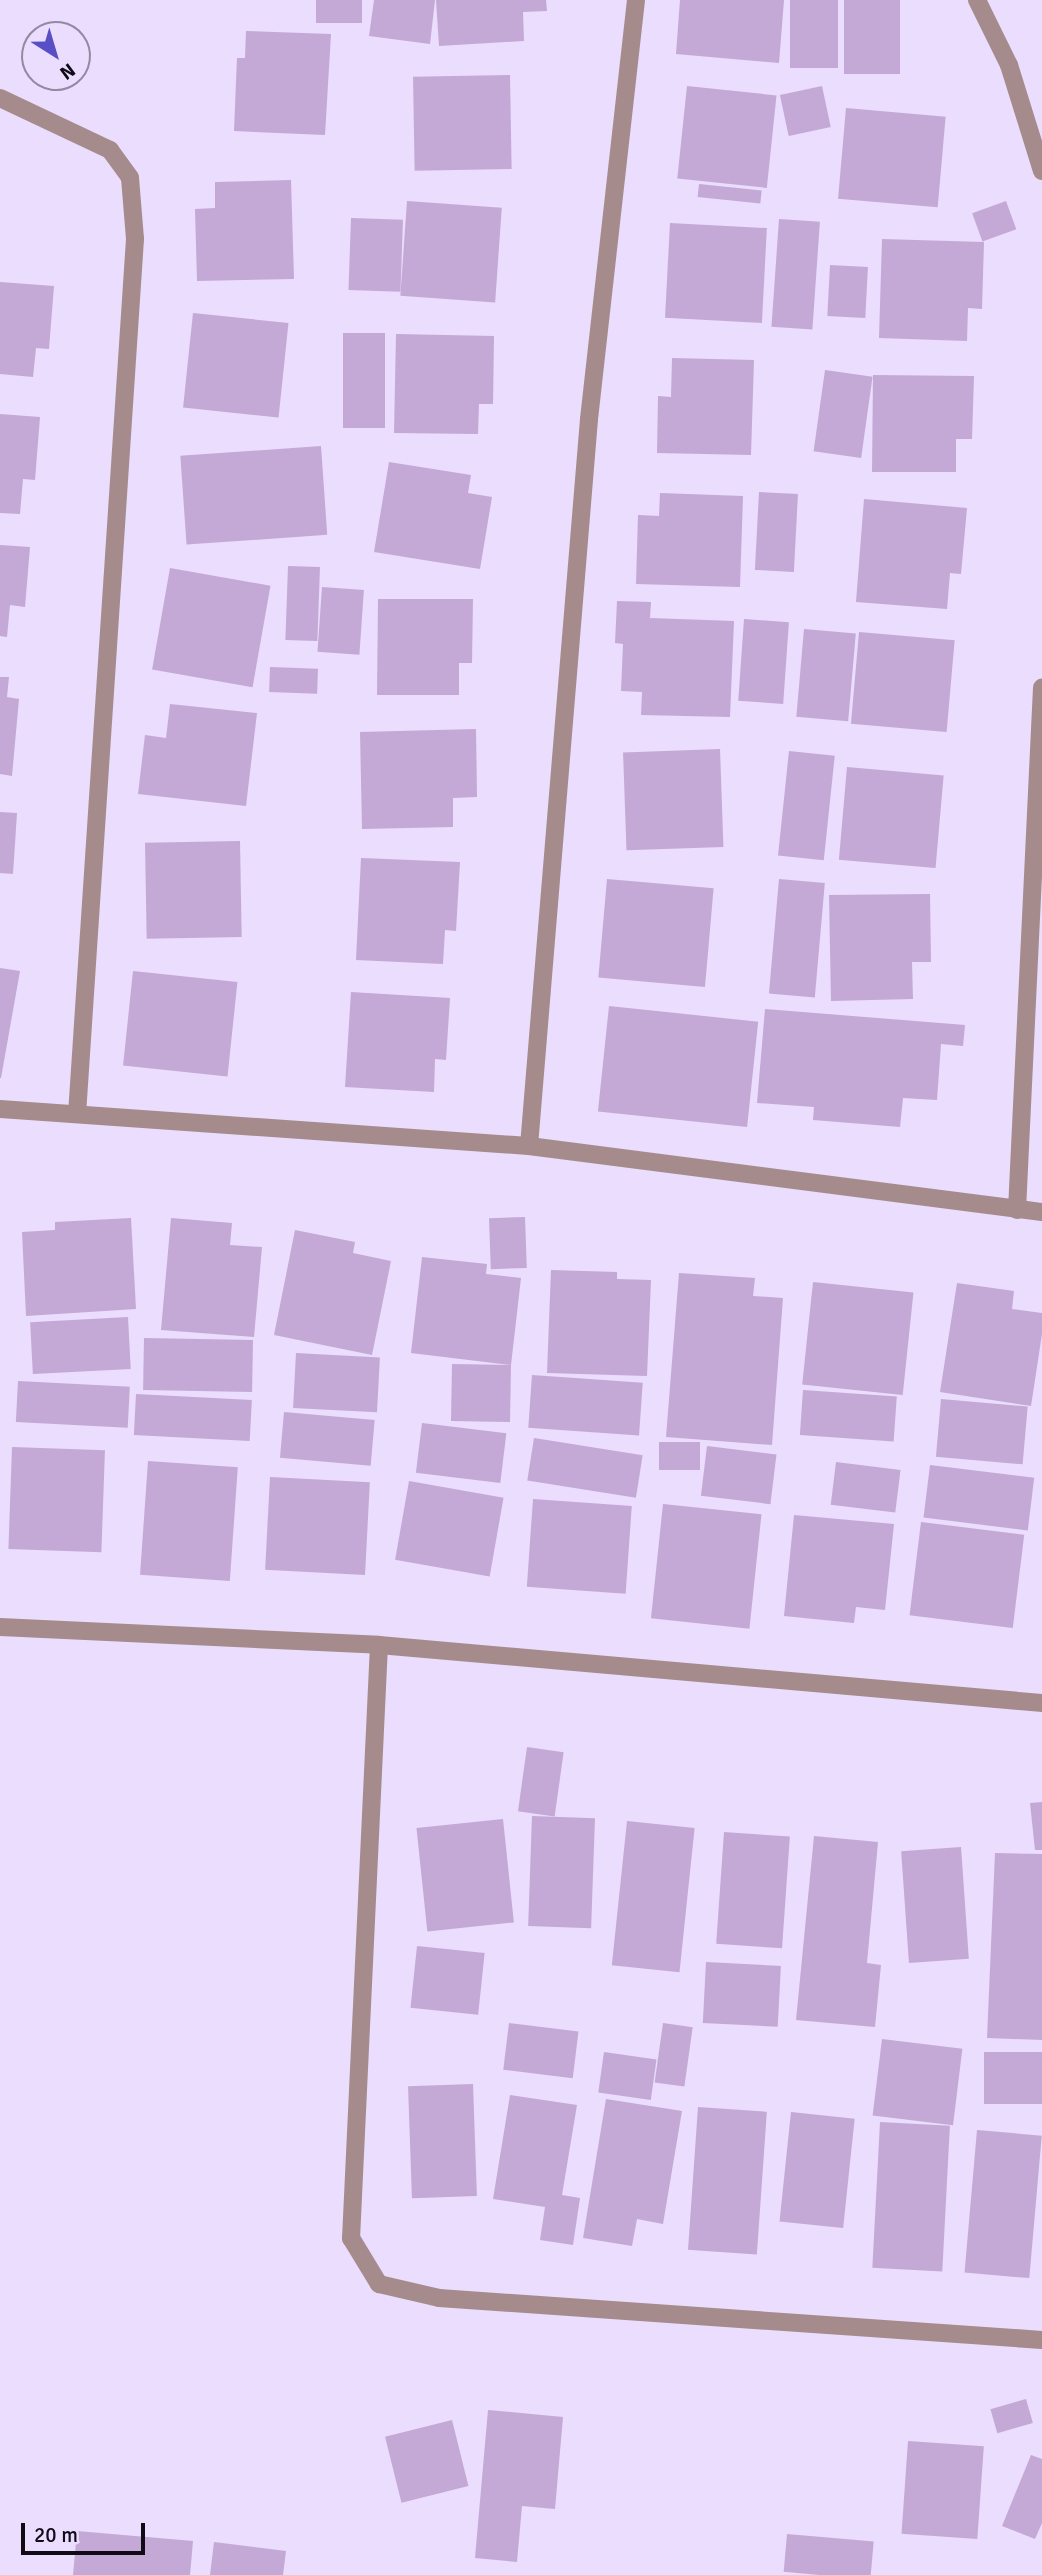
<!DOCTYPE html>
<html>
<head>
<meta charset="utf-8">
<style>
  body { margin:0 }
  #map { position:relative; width:1042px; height:2575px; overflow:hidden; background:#eaddfd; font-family:Signika,sans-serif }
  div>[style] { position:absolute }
  .building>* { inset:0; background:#c4a9d6; transform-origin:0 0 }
  .minor>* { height:18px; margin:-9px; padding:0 9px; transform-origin:9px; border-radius:9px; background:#a58b8b }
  span { translate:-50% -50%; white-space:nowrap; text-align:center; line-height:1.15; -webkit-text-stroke:5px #eaddfd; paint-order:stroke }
  .north { position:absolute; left:21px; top:21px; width:70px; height:70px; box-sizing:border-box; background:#eaddfd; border:2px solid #9389a1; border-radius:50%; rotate:143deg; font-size:19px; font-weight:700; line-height:28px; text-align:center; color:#100b16 }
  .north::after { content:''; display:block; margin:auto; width:24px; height:32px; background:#584ec6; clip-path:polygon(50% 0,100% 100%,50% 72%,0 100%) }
  .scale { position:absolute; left:21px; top:2523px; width:124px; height:32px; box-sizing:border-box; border:4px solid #100b16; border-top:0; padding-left:9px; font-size:21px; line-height:24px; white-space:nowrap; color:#100b16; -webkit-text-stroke:5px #eaddfd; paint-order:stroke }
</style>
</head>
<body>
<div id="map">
  <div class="building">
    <i style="left:316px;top:0;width:46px;height:23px"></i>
    <i style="clip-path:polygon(374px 0,435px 0,430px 44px,369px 36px)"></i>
    <i style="clip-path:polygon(436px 0,546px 0,547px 11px,523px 12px,524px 41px,439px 46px)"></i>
    <i style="clip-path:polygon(680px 0,784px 0,779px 63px,676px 54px)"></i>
    <i style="left:790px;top:0;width:48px;height:68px"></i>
    <i style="left:844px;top:0;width:56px;height:74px"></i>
    <i style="clip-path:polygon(246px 31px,331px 34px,325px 135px,234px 131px,237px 58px,245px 58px)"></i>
    <i style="left:510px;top:75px;width:94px;height:97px;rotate:89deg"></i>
    <i style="left:687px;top:86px;width:90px;height:93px;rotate:6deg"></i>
    <i style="left:822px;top:86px;width:42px;height:43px;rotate:78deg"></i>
    <i style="left:846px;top:108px;width:100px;height:91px;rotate:5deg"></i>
    <i style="clip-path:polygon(291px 180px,294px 279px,197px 281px,195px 209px,215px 208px,215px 182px)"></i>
    <i style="left:699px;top:184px;width:63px;height:13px;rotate:6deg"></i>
    <i style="left:407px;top:201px;width:95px;height:95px;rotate:4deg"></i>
    <i style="left:1006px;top:201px;width:30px;height:36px;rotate:70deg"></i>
    <i style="left:351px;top:218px;width:52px;height:72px;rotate:2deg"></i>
    <i style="left:779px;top:219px;width:41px;height:108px;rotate:4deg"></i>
    <i style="left:670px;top:223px;width:97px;height:95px;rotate:3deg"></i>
    <i style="clip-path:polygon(882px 239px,984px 242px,982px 309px,968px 308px,967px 341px,879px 338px)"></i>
    <i style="left:830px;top:265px;width:38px;height:51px;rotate:3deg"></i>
    <i style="clip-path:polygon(0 282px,54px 286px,49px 349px,36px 348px,33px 377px,0 374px)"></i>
    <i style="left:193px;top:313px;width:96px;height:95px;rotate:6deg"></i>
    <i style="left:343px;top:333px;width:42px;height:95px"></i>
    <i style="clip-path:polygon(396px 334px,494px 336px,493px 404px,479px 404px,478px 434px,394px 433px)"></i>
    <i style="clip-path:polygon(672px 358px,754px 360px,751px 455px,657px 453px,658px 396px,671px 397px)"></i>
    <i style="left:825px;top:370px;width:48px;height:82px;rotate:8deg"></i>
    <i style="clip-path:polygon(873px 375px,974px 376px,972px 439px,956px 439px,956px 472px,872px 472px)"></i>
    <i style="clip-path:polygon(0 414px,40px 417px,35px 480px,23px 479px,20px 514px,0 513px)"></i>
    <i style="left:321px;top:446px;width:89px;height:141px;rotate:86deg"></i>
    <i style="clip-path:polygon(389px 462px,471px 475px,468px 493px,492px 497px,480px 569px,374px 552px)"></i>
    <i style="left:759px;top:492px;width:39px;height:78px;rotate:3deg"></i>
    <i style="clip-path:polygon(660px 493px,743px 496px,740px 587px,636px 584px,638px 515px,659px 516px)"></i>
    <i style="clip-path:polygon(864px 499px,967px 508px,961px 574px,950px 573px,947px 609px,856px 602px)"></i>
    <i style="clip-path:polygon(0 545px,30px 547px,25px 607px,10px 605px,7px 637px,0 636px)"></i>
    <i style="left:288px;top:566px;width:32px;height:74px;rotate:2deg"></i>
    <i style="left:170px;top:568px;width:102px;height:103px;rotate:10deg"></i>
    <i style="left:322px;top:587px;width:42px;height:65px;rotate:4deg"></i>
    <i style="clip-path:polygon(378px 599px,473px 599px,472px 663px,459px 663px,459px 695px,377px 695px)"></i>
    <i style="clip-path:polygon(617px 601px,651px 602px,650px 618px,734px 621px,730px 717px,641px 715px,642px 692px,621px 691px,623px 644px,615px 643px)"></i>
    <i style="left:744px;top:619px;width:45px;height:82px;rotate:4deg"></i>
    <i style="left:804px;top:629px;width:52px;height:88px;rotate:5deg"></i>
    <i style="left:859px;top:632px;width:96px;height:92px;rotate:5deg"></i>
    <i style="left:270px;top:667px;width:48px;height:25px;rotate:2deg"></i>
    <i style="clip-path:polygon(0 677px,9px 677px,7px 697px,19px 699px,12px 776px,0 774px)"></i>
    <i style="clip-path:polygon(170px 704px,257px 713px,246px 806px,138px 794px,145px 735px,166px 738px)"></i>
    <i style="clip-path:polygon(476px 729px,477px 797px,453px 798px,453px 827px,362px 829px,360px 732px)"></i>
    <i style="left:720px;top:749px;width:98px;height:97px;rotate:88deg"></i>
    <i style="left:789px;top:751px;width:46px;height:105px;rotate:6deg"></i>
    <i style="left:847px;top:767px;width:97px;height:93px;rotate:5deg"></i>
    <i style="clip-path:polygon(0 812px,17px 813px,13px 874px,0 873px)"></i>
    <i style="left:240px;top:841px;width:96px;height:95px;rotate:89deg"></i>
    <i style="clip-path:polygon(361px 858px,460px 862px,456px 931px,445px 930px,443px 964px,356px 960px)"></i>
    <i style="left:607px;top:879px;width:107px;height:99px;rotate:5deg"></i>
    <i style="left:779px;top:879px;width:46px;height:115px;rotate:5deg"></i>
    <i style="clip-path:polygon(930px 894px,931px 962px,912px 962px,913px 999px,831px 1001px,829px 895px)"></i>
    <i style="clip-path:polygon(0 968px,20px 971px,1px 1078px,0 1078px)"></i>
    <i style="left:133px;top:971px;width:105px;height:95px;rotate:6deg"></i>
    <i style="clip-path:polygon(351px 992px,450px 998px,446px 1060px,435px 1059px,434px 1092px,345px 1087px)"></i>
    <i style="left:609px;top:1006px;width:150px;height:106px;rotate:6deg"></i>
    <i style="clip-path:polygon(765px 1009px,965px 1025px,963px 1046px,941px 1044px,937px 1100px,903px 1098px,900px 1127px,813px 1120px,814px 1107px,757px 1103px)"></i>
    <i style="left:525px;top:1217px;width:51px;height:36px;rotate:88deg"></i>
    <i style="clip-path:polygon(131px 1218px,136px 1309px,26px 1316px,22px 1232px,55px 1230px,55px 1222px)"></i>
    <i style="clip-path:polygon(171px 1218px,232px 1223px,230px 1245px,262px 1247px,254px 1337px,161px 1330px)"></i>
    <i style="clip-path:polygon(295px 1230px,355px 1242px,353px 1253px,391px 1261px,372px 1355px,274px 1335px)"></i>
    <i style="clip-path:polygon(422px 1257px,487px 1264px,486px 1274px,521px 1278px,511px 1365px,411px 1353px)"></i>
    <i style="clip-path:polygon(551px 1270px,617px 1272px,617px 1279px,651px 1280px,647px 1376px,547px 1373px)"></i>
    <i style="clip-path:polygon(679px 1273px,755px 1278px,753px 1296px,783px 1298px,772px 1445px,666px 1437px)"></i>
    <i style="left:813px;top:1282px;width:101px;height:103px;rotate:6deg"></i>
    <i style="clip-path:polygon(957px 1283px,1014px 1291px,1012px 1309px,1042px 1313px,1042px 1334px,1031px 1406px,940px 1392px)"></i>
    <i style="left:128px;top:1317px;width:52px;height:98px;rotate:87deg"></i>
    <i style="left:144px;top:1338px;width:109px;height:52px;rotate:1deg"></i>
    <i style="left:296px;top:1353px;width:84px;height:55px;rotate:3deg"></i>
    <i style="left:452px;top:1364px;width:59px;height:57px;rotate:1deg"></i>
    <i style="left:532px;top:1375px;width:111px;height:53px;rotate:4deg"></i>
    <i style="left:18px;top:1381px;width:112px;height:41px;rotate:3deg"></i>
    <i style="left:803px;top:1390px;width:94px;height:45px;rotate:4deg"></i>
    <i style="left:136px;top:1394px;width:116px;height:41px;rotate:3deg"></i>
    <i style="left:941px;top:1399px;width:87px;height:58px;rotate:5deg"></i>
    <i style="left:284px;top:1412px;width:91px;height:46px;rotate:5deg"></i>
    <i style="left:422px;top:1423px;width:85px;height:50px;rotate:7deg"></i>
    <i style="left:534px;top:1438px;width:110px;height:43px;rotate:9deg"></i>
    <i style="left:659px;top:1442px;width:41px;height:28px"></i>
    <i style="left:707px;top:1446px;width:70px;height:50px;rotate:7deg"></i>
    <i style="left:12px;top:1447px;width:93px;height:102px;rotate:2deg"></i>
    <i style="left:148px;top:1461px;width:90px;height:114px;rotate:4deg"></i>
    <i style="left:836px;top:1462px;width:65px;height:43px;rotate:7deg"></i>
    <i style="left:930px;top:1465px;width:105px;height:53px;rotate:7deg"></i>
    <i style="left:270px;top:1477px;width:100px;height:93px;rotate:3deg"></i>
    <i style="left:409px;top:1481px;width:96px;height:80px;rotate:10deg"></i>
    <i style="left:533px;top:1499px;width:99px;height:88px;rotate:4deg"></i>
    <i style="left:663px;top:1504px;width:99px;height:115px;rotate:6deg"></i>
    <i style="clip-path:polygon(794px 1515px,894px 1524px,885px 1610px,856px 1607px,854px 1623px,784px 1616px)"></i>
    <i style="left:921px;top:1522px;width:104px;height:94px;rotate:7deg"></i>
    <i style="left:527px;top:1747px;width:37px;height:65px;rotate:8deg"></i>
    <i style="clip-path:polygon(1042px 1802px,1042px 1850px,1035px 1850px,1030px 1803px)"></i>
    <i style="left:532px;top:1816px;width:63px;height:110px;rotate:2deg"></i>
    <i style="left:503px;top:1819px;width:104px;height:87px;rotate:84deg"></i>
    <i style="left:627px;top:1821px;width:68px;height:145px;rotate:6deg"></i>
    <i style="left:724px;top:1832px;width:66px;height:112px;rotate:4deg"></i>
    <i style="clip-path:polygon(814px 1836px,878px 1842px,867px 1963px,881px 1965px,875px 2027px,796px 2020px)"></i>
    <i style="left:961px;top:1847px;width:112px;height:60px;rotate:86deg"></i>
    <i style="clip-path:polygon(995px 1853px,1042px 1854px,1042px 2040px,987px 2038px)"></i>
    <i style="left:417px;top:1946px;width:68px;height:62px;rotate:6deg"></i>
    <i style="left:706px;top:1962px;width:75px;height:61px;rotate:3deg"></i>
    <i style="left:509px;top:2023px;width:70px;height:47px;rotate:7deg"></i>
    <i style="left:663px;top:2023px;width:30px;height:60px;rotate:8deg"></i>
    <i style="left:882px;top:2039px;width:81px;height:77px;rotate:7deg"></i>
    <i style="left:604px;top:2052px;width:53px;height:41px;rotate:8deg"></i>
    <i style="left:1042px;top:2052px;width:52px;height:58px;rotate:90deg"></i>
    <i style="left:473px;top:2084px;width:112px;height:65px;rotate:88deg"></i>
    <i style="clip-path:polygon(510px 2095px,577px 2105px,562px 2195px,580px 2198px,573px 2245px,540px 2240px,545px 2207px,493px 2199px)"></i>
    <i style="clip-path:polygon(606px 2099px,682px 2111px,663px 2224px,637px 2219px,632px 2246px,583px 2238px)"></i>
    <i style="left:698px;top:2107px;width:69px;height:143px;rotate:4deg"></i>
    <i style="left:791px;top:2112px;width:64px;height:110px;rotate:6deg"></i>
    <i style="left:880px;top:2122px;width:70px;height:146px;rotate:3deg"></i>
    <i style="left:977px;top:2130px;width:65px;height:143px;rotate:5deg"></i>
    <i style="left:1026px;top:2399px;width:25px;height:37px;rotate:74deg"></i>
    <i style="clip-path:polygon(488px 2410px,563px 2417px,555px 2509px,522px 2506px,517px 2562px,475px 2558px)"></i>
    <i style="left:452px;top:2420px;width:68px;height:69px;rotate:76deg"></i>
    <i style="left:908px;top:2441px;width:76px;height:93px;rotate:4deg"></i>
    <i style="clip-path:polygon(1031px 2455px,1042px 2459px,1042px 2523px,1035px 2539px,1002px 2526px)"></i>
    <i style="clip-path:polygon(77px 2531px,193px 2541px,190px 2575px,73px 2575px)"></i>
    <i style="left:787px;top:2534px;width:87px;height:38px;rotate:5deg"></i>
    <i style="clip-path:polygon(214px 2542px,286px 2551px,283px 2575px,210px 2575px)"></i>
  </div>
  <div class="minor">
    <i style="left:977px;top:0;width:72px;rotate:63.8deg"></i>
    <i style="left:1009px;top:65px;width:111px;rotate:72.7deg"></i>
    <i style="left:0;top:98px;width:122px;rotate:25.3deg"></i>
    <i style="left:110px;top:150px;width:34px;rotate:54deg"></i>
    <i style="left:130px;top:178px;width:61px;rotate:85.3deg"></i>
    <i style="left:135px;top:239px;width:877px;rotate:93.79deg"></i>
    <i style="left:0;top:1109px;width:530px;rotate:4deg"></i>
    <i style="left:529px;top:1146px;width:517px;rotate:7.33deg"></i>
    <i style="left:529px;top:1146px;width:729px;rotate:-85.28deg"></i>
    <i style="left:589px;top:419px;width:422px;rotate:-83.6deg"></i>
    <i style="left:1017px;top:1210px;width:523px;rotate:-87.26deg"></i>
    <i style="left:0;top:1627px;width:379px;rotate:2.7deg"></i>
    <i style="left:379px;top:1645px;width:666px;rotate:5deg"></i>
    <i style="left:379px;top:1645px;width:594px;rotate:92.7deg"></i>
    <i style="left:351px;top:2238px;width:54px;rotate:58.7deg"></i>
    <i style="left:379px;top:2284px;width:62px;rotate:13.1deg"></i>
    <i style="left:439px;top:2298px;width:604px;rotate:3.98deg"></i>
  </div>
  <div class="north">N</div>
  <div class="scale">20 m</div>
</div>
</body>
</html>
